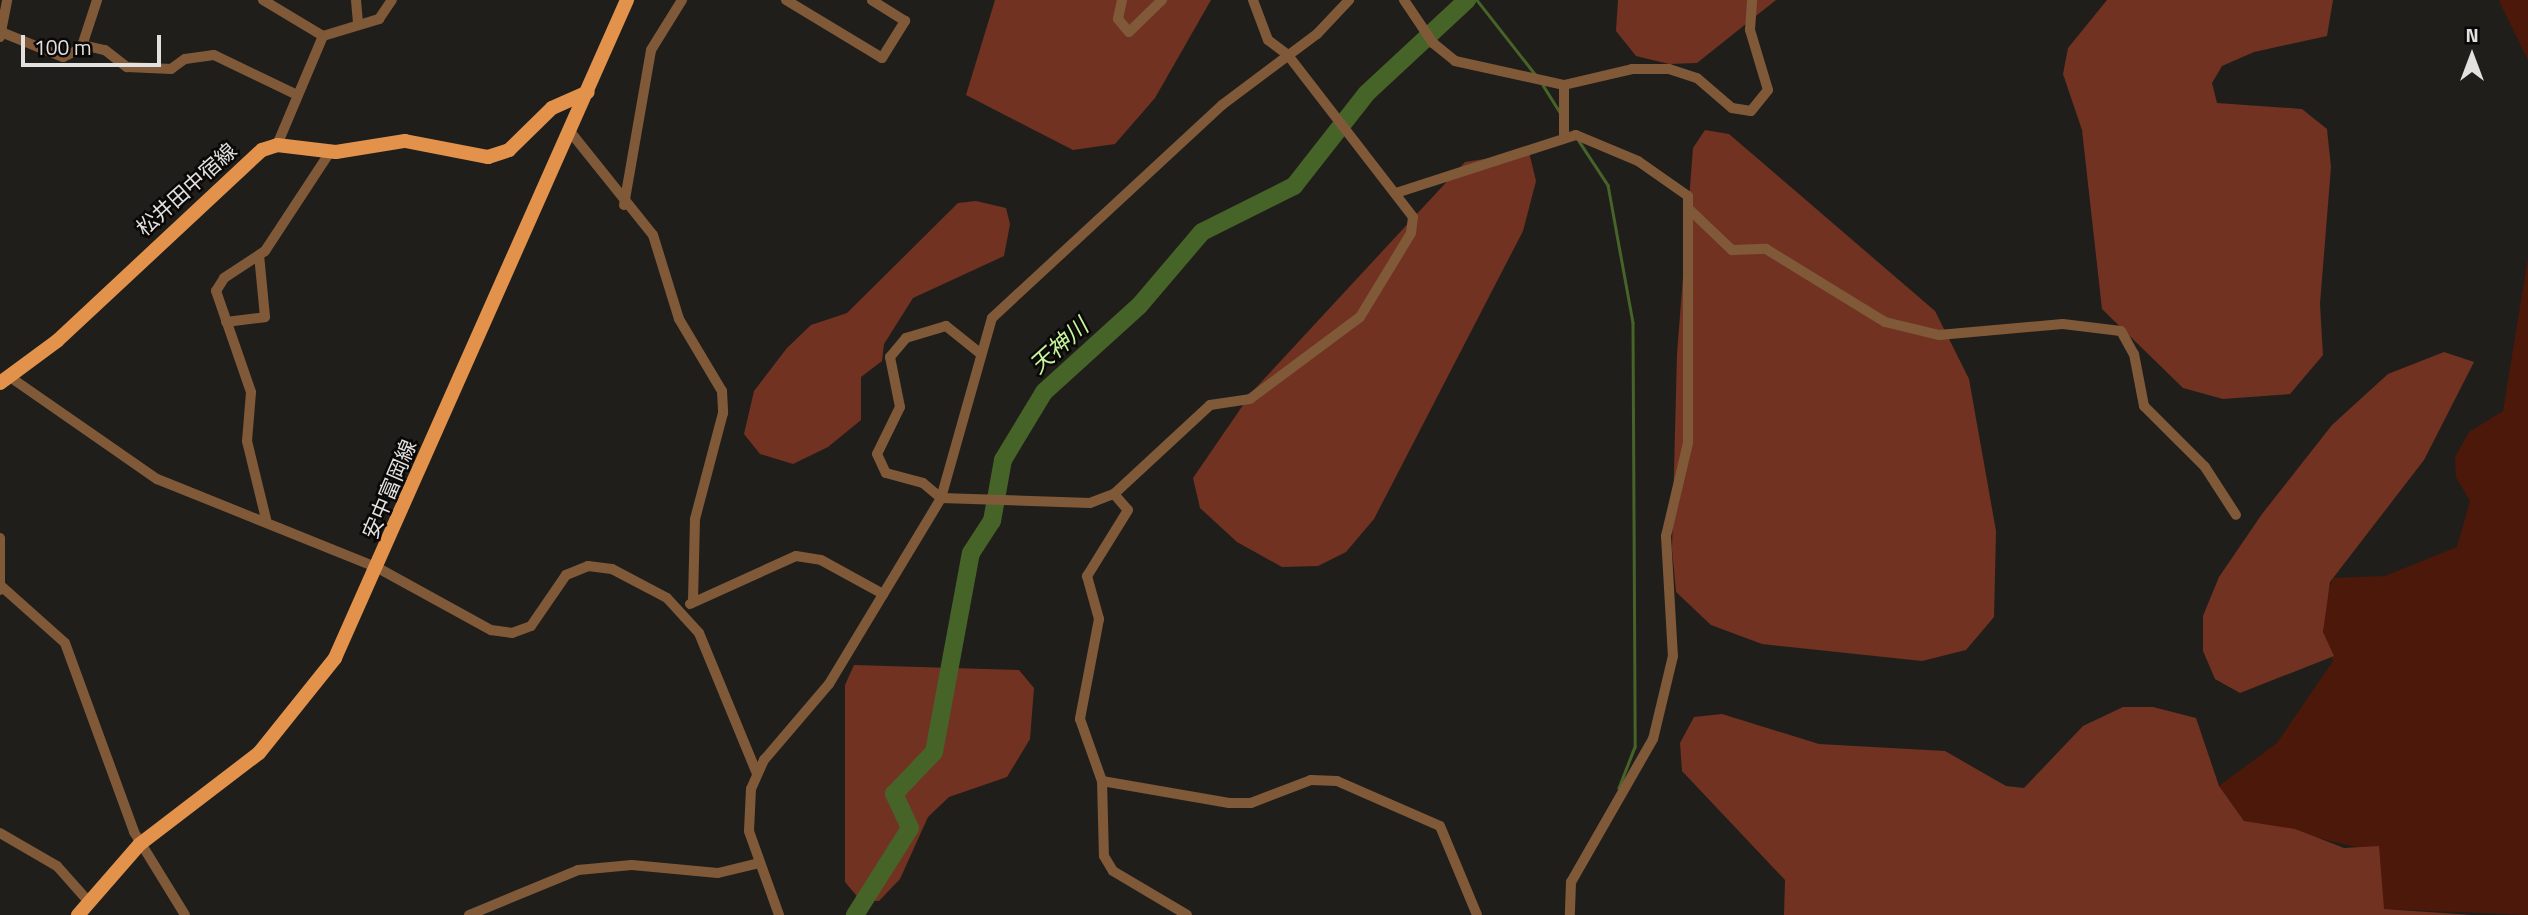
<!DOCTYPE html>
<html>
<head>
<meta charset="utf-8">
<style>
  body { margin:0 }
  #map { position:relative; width:2528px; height:915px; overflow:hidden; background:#201e1a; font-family:"Titillium Web","Noto Sans JP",sans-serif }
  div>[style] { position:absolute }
  .green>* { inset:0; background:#4c180a }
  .forest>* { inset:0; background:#713222 }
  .stream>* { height:2.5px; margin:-1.25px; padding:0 1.25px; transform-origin:1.25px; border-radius:1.25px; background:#466328 }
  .river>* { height:18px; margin:-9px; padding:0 9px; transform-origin:9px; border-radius:9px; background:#466328 }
  .minor>* { height:10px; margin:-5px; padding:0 5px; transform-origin:5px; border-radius:5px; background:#805939 }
  .major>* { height:14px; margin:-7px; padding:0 7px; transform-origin:7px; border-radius:7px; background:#e3924c }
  span { translate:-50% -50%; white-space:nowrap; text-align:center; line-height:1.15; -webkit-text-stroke:5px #090807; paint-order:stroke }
  .street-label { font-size:21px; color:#e3e1df }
  .water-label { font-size:23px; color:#c6f59d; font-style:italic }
  .north { position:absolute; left:2437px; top:21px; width:70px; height:70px; -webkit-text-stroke:5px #090807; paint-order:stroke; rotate:0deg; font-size:19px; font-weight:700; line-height:28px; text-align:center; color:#e3e1df }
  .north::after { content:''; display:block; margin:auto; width:24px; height:32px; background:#e3e1df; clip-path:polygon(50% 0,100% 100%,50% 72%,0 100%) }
  .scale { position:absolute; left:21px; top:35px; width:140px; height:32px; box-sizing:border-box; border:4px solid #e3e1df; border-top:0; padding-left:9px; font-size:21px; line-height:24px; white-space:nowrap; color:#e3e1df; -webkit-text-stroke:5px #090807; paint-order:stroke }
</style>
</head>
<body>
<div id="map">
  <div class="green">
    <i style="clip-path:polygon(2499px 0,2528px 0,2528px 60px,2501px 5px)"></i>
    <i style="clip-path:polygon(2528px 258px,2528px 915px,2384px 909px,2369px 850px,2244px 821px,2219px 786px,2277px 743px,2333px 661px,2324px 642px,2323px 607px,2333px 578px,2385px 576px,2457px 547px,2470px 501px,2456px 477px,2455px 457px,2469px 432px,2503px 411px)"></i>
  </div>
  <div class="forest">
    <i style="clip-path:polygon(995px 0,1211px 0,1155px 98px,1115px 144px,1073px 150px,966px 95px)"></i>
    <i style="clip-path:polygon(1618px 0,1776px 0,1697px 63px,1669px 64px,1636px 56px,1616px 31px)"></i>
    <i style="clip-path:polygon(2107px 0,2333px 0,2327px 36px,2254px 52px,2222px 66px,2212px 83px,2217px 103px,2302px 109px,2327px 129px,2331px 167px,2320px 304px,2323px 355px,2290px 394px,2223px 399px,2183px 388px,2102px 309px,2082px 130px,2063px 74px,2068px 48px)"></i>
    <i style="clip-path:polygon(1705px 130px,1729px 134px,1935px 311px,1969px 379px,1996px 531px,1994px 617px,1966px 650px,1922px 661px,1762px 644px,1711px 625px,1676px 592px,1672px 549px,1677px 354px,1693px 148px)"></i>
    <i style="clip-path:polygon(1529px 152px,1536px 181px,1523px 231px,1374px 519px,1346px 552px,1318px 566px,1282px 567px,1237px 542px,1200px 508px,1193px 478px,1252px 392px,1465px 162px)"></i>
    <i style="clip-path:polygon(976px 201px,1006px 208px,1010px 224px,1004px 256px,913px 298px,884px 344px,882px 361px,861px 377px,861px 420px,828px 447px,793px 464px,760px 454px,744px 434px,754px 391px,787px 348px,811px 325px,847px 313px,958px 203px)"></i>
    <i style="clip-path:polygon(2444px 352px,2474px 362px,2424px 460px,2330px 582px,2323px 632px,2334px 656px,2240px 693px,2215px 679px,2203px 651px,2203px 616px,2219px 577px,2262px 514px,2332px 425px,2388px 374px)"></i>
    <i style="clip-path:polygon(854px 665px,1019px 670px,1034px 688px,1030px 739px,1007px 777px,949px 797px,928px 817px,900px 879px,879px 901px,861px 901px,845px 882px,845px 685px)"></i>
    <i style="clip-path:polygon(2123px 707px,2153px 707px,2196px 718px,2219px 786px,2244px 821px,2295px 829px,2344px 848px,2379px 846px,2384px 909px,2472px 915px,1784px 915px,1785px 880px,1682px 771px,1680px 743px,1694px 717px,1722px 714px,1819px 744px,1945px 751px,2006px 786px,2024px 788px,2083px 726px)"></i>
  </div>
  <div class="stream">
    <i style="left:1477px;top:0;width:94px;rotate:51.9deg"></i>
    <i style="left:1543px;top:85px;width:32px;rotate:58deg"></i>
    <i style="left:1579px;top:141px;width:53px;rotate:56.6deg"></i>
    <i style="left:1608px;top:185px;width:140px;rotate:79.7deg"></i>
    <i style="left:1633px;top:323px;width:424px;rotate:89.7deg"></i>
    <i style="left:1635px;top:747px;width:44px;rotate:111.3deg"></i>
  </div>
  <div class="river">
    <i style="left:855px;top:915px;width:103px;rotate:-57.7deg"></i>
    <i style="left:910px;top:828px;width:38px;rotate:-115deg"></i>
    <i style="left:894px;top:794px;width:58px;rotate:-46.4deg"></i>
    <i style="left:934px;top:752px;width:202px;rotate:-79.5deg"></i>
    <i style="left:971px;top:553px;width:38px;rotate:-57deg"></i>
    <i style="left:992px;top:521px;width:62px;rotate:-79.8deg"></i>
    <i style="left:1003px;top:460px;width:79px;rotate:-58.9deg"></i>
    <i style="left:1044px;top:392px;width:128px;rotate:-42.2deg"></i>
    <i style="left:1139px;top:306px;width:97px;rotate:-49.6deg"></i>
    <i style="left:1202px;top:232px;width:103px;rotate:-26.6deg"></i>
    <i style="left:1294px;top:186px;width:118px;rotate:-51.9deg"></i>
    <i style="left:1367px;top:93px;width:137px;rotate:-42.9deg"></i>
  </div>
  <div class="minor">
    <i style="left:263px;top:0;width:70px;rotate:31deg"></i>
    <i style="left:356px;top:0;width:24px;rotate:85deg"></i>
    <i style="left:786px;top:0;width:112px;rotate:31.1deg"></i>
    <i style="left:882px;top:58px;width:44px;rotate:-58.1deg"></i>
    <i style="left:905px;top:21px;width:39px;rotate:-148deg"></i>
    <i style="left:1122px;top:0;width:19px;rotate:102deg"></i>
    <i style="left:1118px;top:19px;width:17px;rotate:50deg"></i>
    <i style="left:1129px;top:32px;width:46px;rotate:-44.1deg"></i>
    <i style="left:1404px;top:0;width:52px;rotate:56deg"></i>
    <i style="left:1433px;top:43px;width:28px;rotate:39deg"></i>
    <i style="left:1455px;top:61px;width:112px;rotate:12.4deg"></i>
    <i style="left:1564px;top:85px;width:70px;rotate:-13.2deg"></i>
    <i style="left:1632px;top:69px;width:37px"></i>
    <i style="left:1669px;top:69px;width:29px;rotate:18deg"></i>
    <i style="left:1697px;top:78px;width:46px;rotate:40.6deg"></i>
    <i style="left:1732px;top:108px;width:19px;rotate:9deg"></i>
    <i style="left:1751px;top:111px;width:27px;rotate:-51deg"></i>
    <i style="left:1768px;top:90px;width:63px;rotate:-106.7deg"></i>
    <i style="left:1750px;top:30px;width:30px;rotate:-86deg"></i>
    <i style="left:1px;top:32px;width:67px;rotate:22deg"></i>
    <i style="left:63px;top:57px;width:26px;rotate:-25deg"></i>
    <i style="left:87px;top:46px;width:18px;rotate:13deg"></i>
    <i style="left:105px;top:50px;width:28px;rotate:38deg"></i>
    <i style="left:127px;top:67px;width:44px;rotate:2.6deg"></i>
    <i style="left:171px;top:69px;width:17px;rotate:-36deg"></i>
    <i style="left:185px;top:59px;width:29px;rotate:-8deg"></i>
    <i style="left:214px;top:55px;width:90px;rotate:25.7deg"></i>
    <i style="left:0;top:37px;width:38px;rotate:-79deg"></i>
    <i style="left:81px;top:49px;width:52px;rotate:-71.9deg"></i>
    <i style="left:572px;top:134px;width:129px;rotate:51.3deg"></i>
    <i style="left:653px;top:235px;width:88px;rotate:72.8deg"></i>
    <i style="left:679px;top:319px;width:84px;rotate:59.2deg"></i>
    <i style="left:722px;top:391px;width:22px;rotate:87deg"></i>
    <i style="left:723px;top:413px;width:110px;rotate:104.8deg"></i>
    <i style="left:695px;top:519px;width:82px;rotate:91.4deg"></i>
    <i style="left:1564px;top:135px;width:50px;rotate:-90deg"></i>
    <i style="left:277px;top:145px;width:118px;rotate:-67.1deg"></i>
    <i style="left:323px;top:36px;width:59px;rotate:-16.9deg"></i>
    <i style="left:379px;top:19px;width:23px;rotate:-56deg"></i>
    <i style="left:1396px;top:193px;width:189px;rotate:-17.9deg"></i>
    <i style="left:1576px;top:135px;width:67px;rotate:22.8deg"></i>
    <i style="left:1638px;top:161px;width:61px;rotate:35deg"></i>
    <i style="left:1688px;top:196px;width:247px;rotate:90deg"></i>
    <i style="left:1688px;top:443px;width:96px;rotate:103.3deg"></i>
    <i style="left:1666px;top:536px;width:120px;rotate:86.7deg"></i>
    <i style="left:1673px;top:656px;width:85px;rotate:103.5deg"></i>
    <i style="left:1653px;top:739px;width:165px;rotate:119.8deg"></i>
    <i style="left:1571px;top:882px;width:33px;rotate:92deg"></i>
    <i style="left:624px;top:205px;width:157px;rotate:-80.1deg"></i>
    <i style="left:651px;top:50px;width:59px;rotate:-58.2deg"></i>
    <i style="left:1691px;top:211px;width:57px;rotate:43.6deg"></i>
    <i style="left:1732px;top:250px;width:34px;rotate:-2deg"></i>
    <i style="left:1766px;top:249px;width:140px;rotate:31.5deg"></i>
    <i style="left:1885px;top:322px;width:56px;rotate:13.5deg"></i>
    <i style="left:1939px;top:335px;width:124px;rotate:-5.1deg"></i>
    <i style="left:2063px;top:324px;width:58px;rotate:6.9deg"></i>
    <i style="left:2121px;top:331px;width:26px;rotate:61deg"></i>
    <i style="left:2134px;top:354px;width:53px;rotate:79.1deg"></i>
    <i style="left:2144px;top:406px;width:86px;rotate:45deg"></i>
    <i style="left:2205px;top:467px;width:57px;rotate:57.1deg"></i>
    <i style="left:226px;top:322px;width:39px;rotate:-7deg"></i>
    <i style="left:265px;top:317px;width:62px;rotate:-95.5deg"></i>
    <i style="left:981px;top:354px;width:45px;rotate:-141.3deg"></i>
    <i style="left:946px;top:326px;width:42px;rotate:163.3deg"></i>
    <i style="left:906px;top:338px;width:25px;rotate:130deg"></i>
    <i style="left:890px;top:357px;width:51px;rotate:78.7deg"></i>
    <i style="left:900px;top:407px;width:52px;rotate:116.1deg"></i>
    <i style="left:877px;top:454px;width:21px;rotate:65deg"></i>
    <i style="left:886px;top:473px;width:38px;rotate:15deg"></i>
    <i style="left:923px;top:483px;width:23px;rotate:40deg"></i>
    <i style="left:941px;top:498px;width:149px;rotate:1.9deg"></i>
    <i style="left:1090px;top:503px;width:26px;rotate:-21deg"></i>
    <i style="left:1114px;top:494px;width:131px;rotate:-42.8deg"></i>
    <i style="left:1210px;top:405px;width:40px;rotate:-8.5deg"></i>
    <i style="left:1250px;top:399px;width:137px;rotate:-36.7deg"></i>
    <i style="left:1360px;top:317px;width:98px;rotate:-58.7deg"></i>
    <i style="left:1411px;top:233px;width:16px;rotate:-83deg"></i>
    <i style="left:1413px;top:217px;width:205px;rotate:-127.7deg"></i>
    <i style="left:1288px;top:55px;width:25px;rotate:-143deg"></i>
    <i style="left:1268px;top:40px;width:43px;rotate:-110.6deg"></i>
    <i style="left:10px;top:377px;width:179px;rotate:34.8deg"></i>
    <i style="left:157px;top:479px;width:238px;rotate:21.9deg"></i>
    <i style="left:378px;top:568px;width:129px;rotate:28.8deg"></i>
    <i style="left:491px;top:630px;width:21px;rotate:8deg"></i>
    <i style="left:512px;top:633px;width:20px;rotate:-20deg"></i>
    <i style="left:531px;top:626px;width:62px;rotate:-55.5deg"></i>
    <i style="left:566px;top:575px;width:24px;rotate:-22deg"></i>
    <i style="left:588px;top:566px;width:24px;rotate:7deg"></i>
    <i style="left:612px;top:569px;width:62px;rotate:27.8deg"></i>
    <i style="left:667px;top:598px;width:47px;rotate:47.6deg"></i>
    <i style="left:699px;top:633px;width:152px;rotate:67.6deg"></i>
    <i style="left:1114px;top:494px;width:21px;rotate:49deg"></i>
    <i style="left:1128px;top:510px;width:78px;rotate:121.8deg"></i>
    <i style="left:1087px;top:576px;width:45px;rotate:74.4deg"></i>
    <i style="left:1099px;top:619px;width:102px;rotate:100.8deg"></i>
    <i style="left:1080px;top:719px;width:66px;rotate:70.5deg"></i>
    <i style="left:1102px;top:781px;width:75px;rotate:88.5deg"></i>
    <i style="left:1104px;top:856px;width:17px;rotate:59deg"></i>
    <i style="left:1113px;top:871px;width:86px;rotate:30.7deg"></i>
    <i style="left:266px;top:519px;width:80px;rotate:-103.7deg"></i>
    <i style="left:247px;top:441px;width:49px;rotate:-85.3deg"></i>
    <i style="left:251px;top:392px;width:107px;rotate:-109.1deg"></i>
    <i style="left:216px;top:291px;width:15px;rotate:-58deg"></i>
    <i style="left:224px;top:278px;width:49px;rotate:-33.4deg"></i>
    <i style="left:265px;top:251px;width:118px;rotate:-56.7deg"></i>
    <i style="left:0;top:538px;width:52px;rotate:90deg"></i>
    <i style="left:0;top:585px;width:87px;rotate:41.7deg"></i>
    <i style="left:65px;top:643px;width:201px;rotate:69.9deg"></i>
    <i style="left:134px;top:832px;width:97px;rotate:58.4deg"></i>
    <i style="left:690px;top:604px;width:116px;rotate:-24.4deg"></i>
    <i style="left:796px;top:556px;width:25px;rotate:9deg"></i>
    <i style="left:821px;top:560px;width:71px;rotate:28.7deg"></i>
    <i style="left:1102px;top:781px;width:129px;rotate:9.8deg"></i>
    <i style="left:1229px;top:803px;width:22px"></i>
    <i style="left:1251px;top:803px;width:64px;rotate:-21deg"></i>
    <i style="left:1311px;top:780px;width:26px;rotate:2deg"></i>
    <i style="left:1337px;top:781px;width:112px;rotate:23.6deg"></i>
    <i style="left:1440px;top:826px;width:96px;rotate:67.4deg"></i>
    <i style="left:0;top:833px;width:66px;rotate:30.1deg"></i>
    <i style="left:57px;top:866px;width:48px;rotate:48.4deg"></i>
    <i style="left:469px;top:915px;width:118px;rotate:-22.4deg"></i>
    <i style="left:578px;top:870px;width:54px;rotate:-5.3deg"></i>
    <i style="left:632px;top:865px;width:86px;rotate:5.3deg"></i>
    <i style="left:718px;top:873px;width:42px;rotate:-13.7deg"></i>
    <i style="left:779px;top:915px;width:89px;rotate:-109.7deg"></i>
    <i style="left:749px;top:831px;width:42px;rotate:-87.3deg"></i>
    <i style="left:751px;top:789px;width:32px;rotate:-66deg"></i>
    <i style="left:764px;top:760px;width:100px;rotate:-49.5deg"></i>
    <i style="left:829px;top:684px;width:217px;rotate:-58.9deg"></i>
    <i style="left:941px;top:498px;width:187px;rotate:-74.2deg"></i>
    <i style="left:992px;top:318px;width:313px;rotate:-42.8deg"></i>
    <i style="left:1222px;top:105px;width:119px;rotate:-36.8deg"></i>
    <i style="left:1317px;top:34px;width:47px;rotate:-46.7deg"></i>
  </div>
  <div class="major">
    <i style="left:0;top:383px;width:71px;rotate:-36.4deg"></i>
    <i style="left:57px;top:341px;width:280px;rotate:-43deg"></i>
    <i style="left:262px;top:150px;width:16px;rotate:-18deg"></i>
    <i style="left:277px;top:145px;width:59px;rotate:6.8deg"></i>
    <i style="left:336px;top:152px;width:70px;rotate:-9.1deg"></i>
    <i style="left:405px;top:141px;width:85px;rotate:10.9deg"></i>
    <i style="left:488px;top:157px;width:22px;rotate:-18deg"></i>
    <i style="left:509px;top:150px;width:60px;rotate:-44.3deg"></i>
    <i style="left:552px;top:108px;width:39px;rotate:-24deg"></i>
    <i style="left:78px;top:915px;width:94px;rotate:-48.9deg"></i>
    <i style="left:140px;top:844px;width:150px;rotate:-37.4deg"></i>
    <i style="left:259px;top:753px;width:122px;rotate:-51.3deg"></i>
    <i style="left:335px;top:658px;width:720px;rotate:-66.07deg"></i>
  </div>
  <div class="street-label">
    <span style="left:186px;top:189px;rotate:-42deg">松井田中宿線</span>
    <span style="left:389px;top:489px;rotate:-67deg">安中富岡線</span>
  </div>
  <div class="water-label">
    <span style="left:1059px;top:346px;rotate:-42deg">天神川</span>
  </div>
  <div class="north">N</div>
  <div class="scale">100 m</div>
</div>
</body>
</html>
